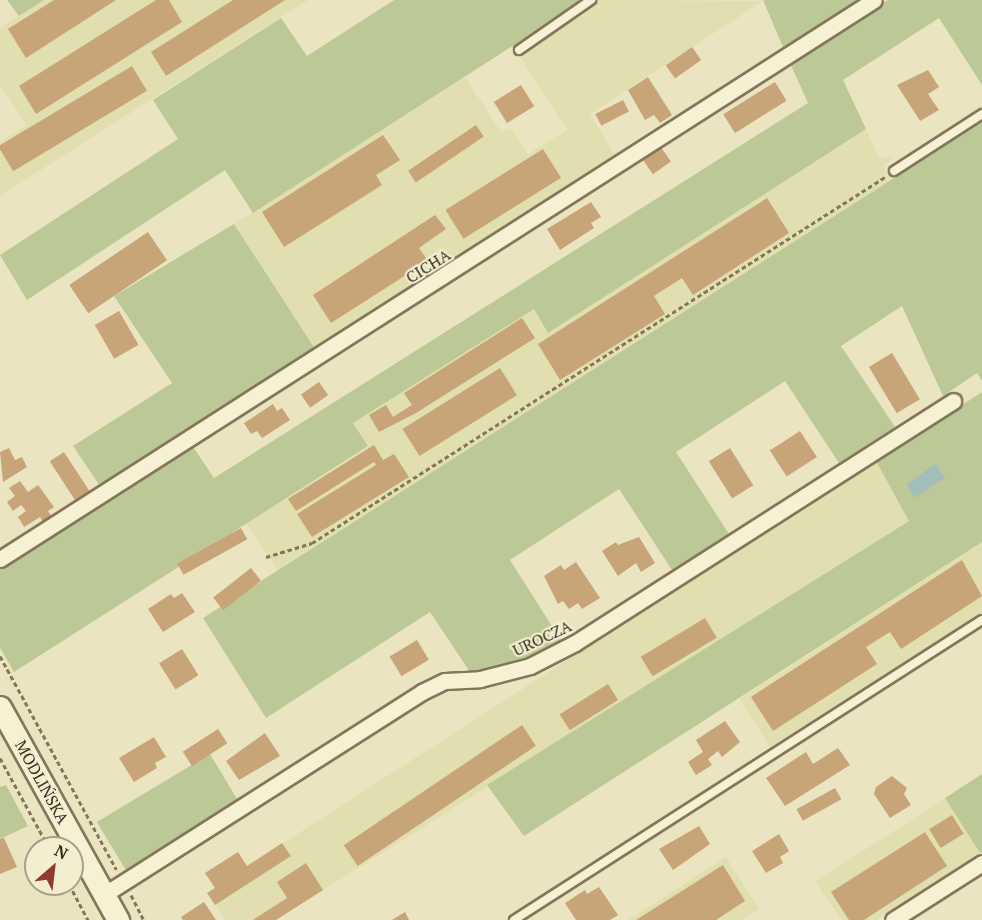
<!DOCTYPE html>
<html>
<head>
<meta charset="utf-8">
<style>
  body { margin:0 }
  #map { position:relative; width:982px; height:920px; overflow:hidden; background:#ebe4c1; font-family:"PT Serif",serif }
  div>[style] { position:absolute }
  .farmland>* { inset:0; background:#e1dfaf }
  .green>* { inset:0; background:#bcc996; transform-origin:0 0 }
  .water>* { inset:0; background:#a3beba }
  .building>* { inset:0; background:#c8a479; transform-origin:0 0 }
  .path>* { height:3px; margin-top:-1.5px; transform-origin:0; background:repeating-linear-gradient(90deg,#84765a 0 4.5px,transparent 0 7.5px) }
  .roads { filter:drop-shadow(2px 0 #84765a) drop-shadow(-2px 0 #84765a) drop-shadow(0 2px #84765a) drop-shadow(0 -2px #84765a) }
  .service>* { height:8px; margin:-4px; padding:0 4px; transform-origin:4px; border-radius:4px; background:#f7f1d4 }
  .minor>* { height:15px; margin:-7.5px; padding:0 7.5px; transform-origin:7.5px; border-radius:7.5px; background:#f7f1d4 }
  .secondary>* { height:21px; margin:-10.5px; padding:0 10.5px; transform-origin:10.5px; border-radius:10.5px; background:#f7f1d4 }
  span { translate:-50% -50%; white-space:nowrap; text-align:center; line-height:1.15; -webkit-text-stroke:4.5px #f3eed0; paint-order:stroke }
  .street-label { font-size:16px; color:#342b1d }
  .north { position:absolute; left:24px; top:836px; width:60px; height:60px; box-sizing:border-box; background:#f3eed0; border:2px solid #a7a088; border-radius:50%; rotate:28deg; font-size:16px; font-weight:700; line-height:24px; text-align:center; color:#342b1d }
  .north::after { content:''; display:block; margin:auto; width:21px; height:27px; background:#90392d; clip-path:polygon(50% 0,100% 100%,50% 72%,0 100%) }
</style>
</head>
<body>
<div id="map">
  <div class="farmland">
    <i style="clip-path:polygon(44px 0,308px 0,0 196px,0 142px,27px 125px,0 85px,0 28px)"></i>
    <i style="clip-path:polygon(584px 0,763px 1px,590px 114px,618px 160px,317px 352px,234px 224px,465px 77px,501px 132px,510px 128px,528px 154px,567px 130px,513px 46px)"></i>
    <i style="clip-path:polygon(866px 129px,879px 157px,894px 158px,883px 165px,889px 181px,278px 570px,246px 524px,368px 447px,352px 423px,534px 308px,548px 333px)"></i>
    <i style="clip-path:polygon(876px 461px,910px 520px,276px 920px,225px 920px,207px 893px,215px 887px)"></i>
    <i style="clip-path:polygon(982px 542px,982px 612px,770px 747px,740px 699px)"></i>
    <i style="clip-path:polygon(945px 798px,980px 853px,876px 920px,842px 920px,815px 882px)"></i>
    <i style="clip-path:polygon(726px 857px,759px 909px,741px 920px,628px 920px)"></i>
  </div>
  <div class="green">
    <i style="clip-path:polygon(7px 0,44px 0,19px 16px)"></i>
    <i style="clip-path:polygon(394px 0,584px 0,253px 213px,225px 170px,27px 300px,0 255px,178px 139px,153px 100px,281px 18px,307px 56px)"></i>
    <i style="clip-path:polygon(763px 0,865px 0,785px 52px)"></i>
    <i style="clip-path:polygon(888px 0,982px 0,982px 85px,939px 18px,843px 80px,866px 129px,548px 333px,534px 309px,353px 423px,368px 446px,14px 672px,0 648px,0 566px,191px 444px,214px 478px,808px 103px,789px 61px)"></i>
    <i style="clip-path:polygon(982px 122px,982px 381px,977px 373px,943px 396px,902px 306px,841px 346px,895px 427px,839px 463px,785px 381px,676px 452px,729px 534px,672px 570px,619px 489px,510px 560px,562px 642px,532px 658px,472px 675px,430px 612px,266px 718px,203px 618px)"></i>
    <i style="clip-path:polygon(234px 224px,317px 352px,102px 489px,73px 446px,172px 383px,114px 296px)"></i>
    <i style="clip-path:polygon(982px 392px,982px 542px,524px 836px,487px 785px,909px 521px,876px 461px)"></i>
    <i style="left:210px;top:754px;width:57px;height:132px;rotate:59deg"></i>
    <i style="clip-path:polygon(982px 774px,982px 852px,980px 853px,945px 798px)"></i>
    <i style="clip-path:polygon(6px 785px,28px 826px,0 839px,0 787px)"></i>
  </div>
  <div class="water">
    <i style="clip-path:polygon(935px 464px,945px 478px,914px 498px,907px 484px)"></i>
  </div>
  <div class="building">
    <i style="clip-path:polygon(54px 0,116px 0,26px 58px,8px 29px)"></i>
    <i style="clip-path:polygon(156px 0,169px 0,182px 22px,36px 114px,19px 86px)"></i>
    <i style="clip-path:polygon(233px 0,285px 0,166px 76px,151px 52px)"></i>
    <i style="left:692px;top:47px;width:16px;height:32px;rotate:55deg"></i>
    <i style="left:132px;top:66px;width:29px;height:156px;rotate:59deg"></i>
    <i style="clip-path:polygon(928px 70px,939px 87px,928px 94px,939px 110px,920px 121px,897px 85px)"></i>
    <i style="clip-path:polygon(648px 77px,672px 115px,660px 123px,654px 115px,645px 120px,628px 90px)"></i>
    <i style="left:775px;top:82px;width:22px;height:61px;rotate:58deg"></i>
    <i style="left:521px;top:85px;width:25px;height:32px;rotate:58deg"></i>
    <i style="left:623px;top:100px;width:13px;height:31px;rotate:63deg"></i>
    <i style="left:476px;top:125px;width:14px;height:82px;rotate:56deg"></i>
    <i style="clip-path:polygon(383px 135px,400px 160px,376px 175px,382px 185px,284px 247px,262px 212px)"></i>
    <i style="left:660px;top:146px;width:19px;height:22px;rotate:55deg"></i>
    <i style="left:543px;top:149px;width:34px;height:115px;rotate:58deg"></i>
    <i style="clip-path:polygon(767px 198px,789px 233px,693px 295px,682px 278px,654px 296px,665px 314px,560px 380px,538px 344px)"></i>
    <i style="clip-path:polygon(591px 202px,601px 217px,591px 223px,594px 228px,560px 250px,547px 229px)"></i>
    <i style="clip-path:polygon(435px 215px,446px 229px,419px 248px,428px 261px,331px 323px,313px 295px)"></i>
    <i style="left:148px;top:232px;width:34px;height:95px;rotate:56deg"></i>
    <i style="left:119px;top:311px;width:39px;height:28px;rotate:60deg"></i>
    <i style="clip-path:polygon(522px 318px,535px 338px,416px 413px,379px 432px,369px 415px,386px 405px,393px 417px,412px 405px,404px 393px)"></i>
    <i style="left:892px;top:353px;width:54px;height:27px;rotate:59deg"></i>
    <i style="left:500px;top:368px;width:32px;height:115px;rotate:58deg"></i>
    <i style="left:319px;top:382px;width:16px;height:22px;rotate:55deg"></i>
    <i style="clip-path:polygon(273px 404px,277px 411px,282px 408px,290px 420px,262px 438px,257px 431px,251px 434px,244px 423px)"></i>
    <i style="left:800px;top:431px;width:31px;height:36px;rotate:57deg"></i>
    <i style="clip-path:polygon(374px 445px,383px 460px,394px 454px,409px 477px,312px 537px,297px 514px,376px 465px,374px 462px,296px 511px,288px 499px)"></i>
    <i style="clip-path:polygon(9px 448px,15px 460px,22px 457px,27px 467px,3px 482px,0 452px)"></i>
    <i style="left:730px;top:448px;width:44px;height:25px;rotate:58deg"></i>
    <i style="left:64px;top:452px;width:48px;height:17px;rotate:57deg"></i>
    <i style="clip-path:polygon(20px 481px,28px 492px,38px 485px,54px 507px,48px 511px,52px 517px,43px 522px,40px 517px,24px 527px,18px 517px,26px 511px,21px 505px,13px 511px,7px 502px,15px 496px,9px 488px)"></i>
    <i style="left:241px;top:528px;width:13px;height:73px;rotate:61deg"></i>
    <i style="clip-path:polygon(639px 537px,655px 563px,641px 572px,636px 563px,618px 576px,602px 551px,616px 542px,618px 545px)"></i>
    <i style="clip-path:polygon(962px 560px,982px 596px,901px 649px,890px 632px,866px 647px,877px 664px,773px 731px,751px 697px)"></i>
    <i style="clip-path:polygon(576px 562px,600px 598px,582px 609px,578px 603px,569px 609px,563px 601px,558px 604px,544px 576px,561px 565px,564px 570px)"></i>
    <i style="left:251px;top:568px;width:16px;height:48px;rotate:52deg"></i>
    <i style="clip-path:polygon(182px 593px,195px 612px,163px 632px,148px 609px,171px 594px,174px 598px)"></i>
    <i style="left:705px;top:618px;width:23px;height:75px;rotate:59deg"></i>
    <i style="left:417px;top:640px;width:23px;height:32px;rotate:59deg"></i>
    <i style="left:182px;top:649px;width:31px;height:27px;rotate:58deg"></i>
    <i style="left:608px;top:684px;width:19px;height:57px;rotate:58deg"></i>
    <i style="clip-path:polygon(725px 721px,740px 742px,722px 757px,718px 751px,708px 759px,712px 765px,696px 775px,688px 762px,703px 752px,696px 740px)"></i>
    <i style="left:522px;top:725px;width:25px;height:215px;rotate:56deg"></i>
    <i style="left:218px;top:729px;width:17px;height:42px;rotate:57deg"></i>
    <i style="clip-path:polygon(265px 733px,280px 756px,239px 780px,226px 761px)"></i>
    <i style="clip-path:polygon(154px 737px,166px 757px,155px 763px,157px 768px,134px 782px,119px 758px)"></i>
    <i style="clip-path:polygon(838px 748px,850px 765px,785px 806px,766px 778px,806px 752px,813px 764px)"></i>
    <i style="clip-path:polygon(892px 776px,907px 788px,904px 794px,911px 805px,890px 818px,874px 794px,876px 787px)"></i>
    <i style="left:835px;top:788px;width:13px;height:44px;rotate:61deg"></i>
    <i style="left:952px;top:815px;width:22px;height:27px;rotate:58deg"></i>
    <i style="clip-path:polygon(699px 826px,710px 844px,673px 870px,659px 849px)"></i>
    <i style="clip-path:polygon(925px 832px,947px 866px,864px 920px,849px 920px,831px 892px)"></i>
    <i style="clip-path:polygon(779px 834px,789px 851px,780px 857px,783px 863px,766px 873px,752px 851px)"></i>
    <i style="clip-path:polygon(4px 838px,17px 867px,0 874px,0 839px)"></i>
    <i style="clip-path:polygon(282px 843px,291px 856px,215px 905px,207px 893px,215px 888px,205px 873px,238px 852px,247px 866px)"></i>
    <i style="clip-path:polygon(306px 863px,323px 890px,276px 920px,253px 920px,287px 898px,277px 882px)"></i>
    <i style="clip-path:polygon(723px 865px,745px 901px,716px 920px,636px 920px)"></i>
    <i style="clip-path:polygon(599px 887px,618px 915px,610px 920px,576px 920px,565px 903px,585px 890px,587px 894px)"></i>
    <i style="clip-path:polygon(204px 902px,216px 920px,183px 920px,181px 917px)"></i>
    <i style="clip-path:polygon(405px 912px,409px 920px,392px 920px)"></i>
  </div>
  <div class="path">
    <i style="left:266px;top:557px;width:48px;rotate:-16.9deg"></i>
    <i style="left:312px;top:543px;width:680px;rotate:-32.57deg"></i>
    <i style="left:0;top:656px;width:243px;rotate:61.4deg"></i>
    <i style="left:0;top:758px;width:102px;rotate:61.4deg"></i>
    <i style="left:69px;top:884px;width:41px;rotate:62.2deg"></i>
    <i style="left:131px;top:895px;width:28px;rotate:63deg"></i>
  </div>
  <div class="roads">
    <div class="service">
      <i style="left:519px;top:50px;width:88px;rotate:-34.8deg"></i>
      <i style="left:894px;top:171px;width:105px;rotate:-32.9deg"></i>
      <i style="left:514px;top:920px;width:556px;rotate:-32.66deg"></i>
    </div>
    <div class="minor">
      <i style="left:0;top:559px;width:1037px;rotate:-32.6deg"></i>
      <i style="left:105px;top:894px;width:376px;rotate:-32.5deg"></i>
      <i style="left:422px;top:692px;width:25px;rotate:-26deg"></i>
      <i style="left:445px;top:681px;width:35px;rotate:-3deg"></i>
      <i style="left:480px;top:679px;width:52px;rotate:-14.6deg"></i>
      <i style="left:530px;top:666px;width:51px;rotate:-27.1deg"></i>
      <i style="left:575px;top:643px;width:449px;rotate:-32.6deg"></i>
      <i style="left:893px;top:920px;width:106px;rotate:-32.6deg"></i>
    </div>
    <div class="secondary">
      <i style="left:0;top:707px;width:244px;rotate:61deg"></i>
    </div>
  </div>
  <div class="street-label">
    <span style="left:428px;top:266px;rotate:-32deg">CICHA</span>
    <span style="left:542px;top:638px;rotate:-25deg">UROCZA</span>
    <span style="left:42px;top:782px;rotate:61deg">MODLIŃSKA</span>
  </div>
  <div class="north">N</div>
</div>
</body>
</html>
